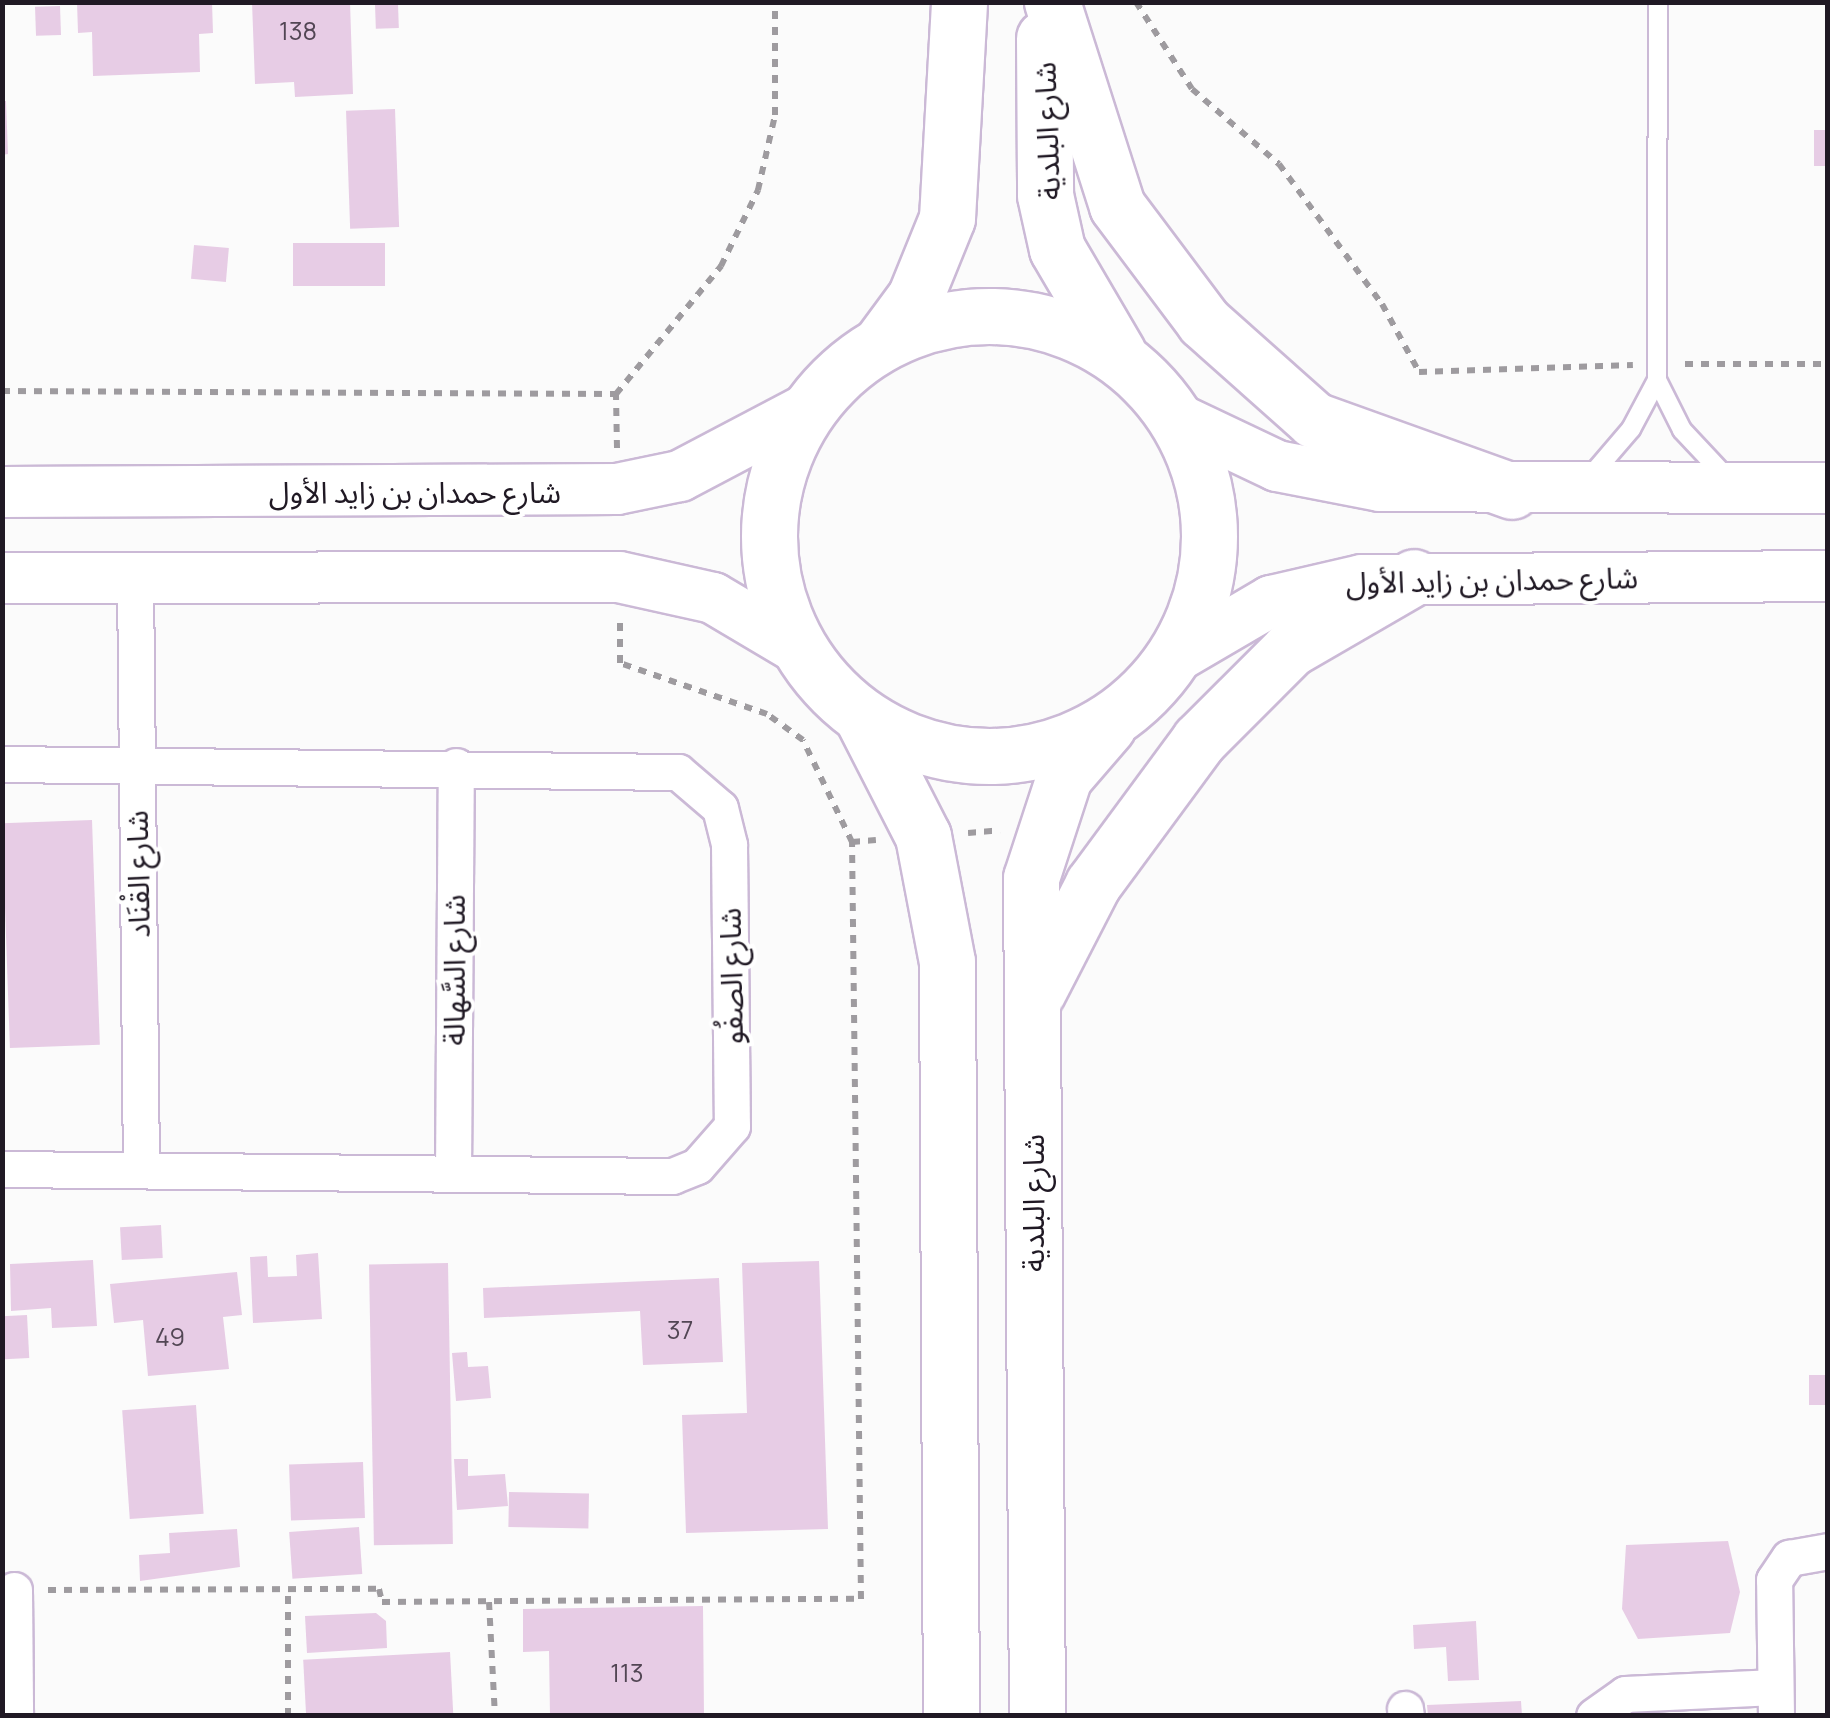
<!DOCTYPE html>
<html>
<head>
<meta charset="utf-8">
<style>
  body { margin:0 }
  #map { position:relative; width:1830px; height:1718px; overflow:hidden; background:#fbfbfb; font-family:Manrope,"Noto Sans Arabic",sans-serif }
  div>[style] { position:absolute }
  .building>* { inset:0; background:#e7cce5; transform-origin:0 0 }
  .path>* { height:6px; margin-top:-3px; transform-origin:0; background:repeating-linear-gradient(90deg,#9e9b9f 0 8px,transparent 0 16px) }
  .roads { filter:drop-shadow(2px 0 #cbb9d6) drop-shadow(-2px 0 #cbb9d6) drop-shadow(0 2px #cbb9d6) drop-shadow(0 -2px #cbb9d6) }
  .service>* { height:18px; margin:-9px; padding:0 9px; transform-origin:9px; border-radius:9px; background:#fff }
  .minor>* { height:35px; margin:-17.5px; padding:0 17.5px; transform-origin:17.5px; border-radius:17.5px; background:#fff }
  .secondary>* { height:50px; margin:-25px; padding:0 25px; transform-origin:25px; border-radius:25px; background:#fff }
  .primary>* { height:55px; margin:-27.5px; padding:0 27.5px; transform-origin:27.5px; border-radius:27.5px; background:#fff }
  .primary>.ring { margin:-27.5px; padding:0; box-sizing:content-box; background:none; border:55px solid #fff; border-radius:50% }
  span { translate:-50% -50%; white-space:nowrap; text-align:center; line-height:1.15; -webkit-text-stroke:8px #fff; paint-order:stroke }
  .number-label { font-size:25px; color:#524654 }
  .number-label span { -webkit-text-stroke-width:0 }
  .street-label { font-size:30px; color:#201924 }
  .frame { position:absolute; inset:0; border:5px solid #201924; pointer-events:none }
</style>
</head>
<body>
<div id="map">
  <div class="building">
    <i style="clip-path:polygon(77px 2px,212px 2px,213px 33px,199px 34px,200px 72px,93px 76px,92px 32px,78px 33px)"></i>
    <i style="clip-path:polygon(252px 2px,350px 2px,353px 94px,295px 97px,294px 82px,255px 84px)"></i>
    <i style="left:398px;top:4px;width:24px;height:23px;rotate:88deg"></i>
    <i style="left:60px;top:6px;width:29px;height:25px;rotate:88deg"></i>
    <i style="clip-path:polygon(2px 101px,6px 101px,8px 154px,2px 155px)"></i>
    <i style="left:395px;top:109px;width:118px;height:49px;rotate:88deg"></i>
    <i style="left:1814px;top:130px;width:14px;height:36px"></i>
    <i style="left:385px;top:243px;width:43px;height:92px;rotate:90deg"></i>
    <i style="left:194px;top:245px;width:35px;height:34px;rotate:5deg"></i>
    <i style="left:92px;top:820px;width:225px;height:90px;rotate:88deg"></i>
    <i style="left:161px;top:1225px;width:33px;height:41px;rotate:87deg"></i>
    <i style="clip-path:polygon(318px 1253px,322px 1319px,253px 1323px,250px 1257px,267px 1256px,268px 1277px,297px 1276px,296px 1255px)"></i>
    <i style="clip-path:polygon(93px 1260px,97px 1326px,52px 1328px,51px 1308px,11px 1311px,10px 1264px)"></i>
    <i style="clip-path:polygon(819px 1261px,828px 1529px,686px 1533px,682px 1415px,747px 1413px,742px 1263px)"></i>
    <i style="left:448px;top:1263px;width:281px;height:79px;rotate:89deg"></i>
    <i style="clip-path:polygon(237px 1272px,242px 1315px,223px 1317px,229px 1369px,148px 1376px,143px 1320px,114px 1323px,110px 1284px)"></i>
    <i style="clip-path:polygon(719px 1278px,723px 1362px,643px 1365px,640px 1311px,484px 1318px,483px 1288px)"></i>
    <i style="left:27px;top:1315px;width:43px;height:25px;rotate:87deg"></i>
    <i style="clip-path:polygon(467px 1352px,468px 1367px,488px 1366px,491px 1398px,456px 1401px,452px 1353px)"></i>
    <i style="left:1828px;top:1375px;width:30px;height:19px;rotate:90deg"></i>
    <i style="left:196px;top:1405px;width:109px;height:74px;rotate:86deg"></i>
    <i style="clip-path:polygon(454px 1459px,468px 1459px,468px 1476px,505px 1474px,508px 1506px,457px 1510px)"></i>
    <i style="left:363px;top:1462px;width:56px;height:74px;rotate:88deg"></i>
    <i style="left:509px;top:1492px;width:80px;height:35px;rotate:1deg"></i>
    <i style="left:359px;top:1527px;width:47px;height:70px;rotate:86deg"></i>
    <i style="clip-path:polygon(237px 1529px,240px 1567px,140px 1581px,139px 1555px,170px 1553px,169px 1533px)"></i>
    <i style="clip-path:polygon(1728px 1541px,1740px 1592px,1730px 1633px,1638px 1639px,1622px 1609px,1626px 1545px)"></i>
    <i style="clip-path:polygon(703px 1606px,704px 1716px,550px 1716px,549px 1651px,523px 1652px,523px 1609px)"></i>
    <i style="clip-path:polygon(376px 1613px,386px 1621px,387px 1648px,307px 1653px,305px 1616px)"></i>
    <i style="clip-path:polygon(1476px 1621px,1479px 1680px,1448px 1681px,1446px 1647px,1414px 1649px,1413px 1625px)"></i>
    <i style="left:450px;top:1652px;width:64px;height:147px;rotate:87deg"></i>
    <i style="clip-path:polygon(1521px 1701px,1522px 1716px,1428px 1716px,1427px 1705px)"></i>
  </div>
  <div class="path">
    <i style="left:1136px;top:2px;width:103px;rotate:57.2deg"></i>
    <i style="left:1192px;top:89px;width:115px;rotate:40.8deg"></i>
    <i style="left:1279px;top:164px;width:174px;rotate:53.7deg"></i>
    <i style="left:1382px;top:304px;width:77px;rotate:61.4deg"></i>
    <i style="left:1419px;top:372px;width:214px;rotate:-1.9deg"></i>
    <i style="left:1685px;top:364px;width:143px"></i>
    <i style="left:2px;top:391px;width:614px;rotate:0.28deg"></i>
    <i style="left:617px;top:448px;width:54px;rotate:-91.1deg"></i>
    <i style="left:616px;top:394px;width:166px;rotate:-50.6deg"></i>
    <i style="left:721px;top:266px;width:85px;rotate:-64deg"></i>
    <i style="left:758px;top:190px;width:77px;rotate:-77.2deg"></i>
    <i style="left:775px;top:115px;width:113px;rotate:-90deg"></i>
    <i style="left:968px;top:833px;width:32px;rotate:-5deg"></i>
    <i style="left:852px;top:842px;width:24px;rotate:-5deg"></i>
    <i style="left:48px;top:1590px;width:331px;rotate:-0.2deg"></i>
    <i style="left:379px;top:1589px;width:13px;rotate:77deg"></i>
    <i style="left:382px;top:1602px;width:479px;rotate:-0.4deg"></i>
    <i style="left:861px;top:1599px;width:757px;rotate:-90.68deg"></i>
    <i style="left:852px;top:842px;width:113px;rotate:-115.7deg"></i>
    <i style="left:803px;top:740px;width:44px;rotate:-144.2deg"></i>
    <i style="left:767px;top:714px;width:156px;rotate:-160.9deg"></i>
    <i style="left:620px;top:663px;width:43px;rotate:-90deg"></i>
    <i style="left:489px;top:1602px;width:114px;rotate:87deg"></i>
    <i style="left:288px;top:1716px;width:127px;rotate:-90deg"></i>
  </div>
  <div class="roads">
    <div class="service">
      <i style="left:1658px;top:2px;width:378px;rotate:90.2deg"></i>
      <i style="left:1657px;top:380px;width:56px;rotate:63.4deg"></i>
      <i style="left:1682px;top:430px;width:66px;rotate:46.8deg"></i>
      <i style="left:1589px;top:478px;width:65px;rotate:-49.4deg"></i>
      <i style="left:1631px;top:429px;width:55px;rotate:-62deg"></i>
    </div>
    <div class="minor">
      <i style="left:135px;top:578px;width:592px;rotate:89.42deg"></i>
      <i style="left:2px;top:764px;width:676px;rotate:0.68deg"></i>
      <i style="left:678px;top:772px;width:55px;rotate:40.6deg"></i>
      <i style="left:720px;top:808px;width:38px;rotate:76deg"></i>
      <i style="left:729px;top:845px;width:281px;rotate:89.4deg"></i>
      <i style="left:732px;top:1126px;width:53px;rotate:131.2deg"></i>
      <i style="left:697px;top:1166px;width:27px;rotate:158deg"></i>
      <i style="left:672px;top:1176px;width:670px;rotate:-179.4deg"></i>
      <i style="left:453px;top:1174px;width:408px;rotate:-89.6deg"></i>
      <i style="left:14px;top:1590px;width:126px;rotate:89.5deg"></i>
      <i style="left:1405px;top:1709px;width:7px;rotate:82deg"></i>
      <i style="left:1594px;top:1716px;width:38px;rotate:-35deg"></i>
      <i style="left:1625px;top:1694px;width:150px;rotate:-2.7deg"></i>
      <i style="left:1776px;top:1716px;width:136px;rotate:-90.8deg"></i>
      <i style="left:1774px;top:1580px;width:27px;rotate:-56deg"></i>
      <i style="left:1789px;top:1558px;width:40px;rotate:-10deg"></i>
    </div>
    <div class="secondary">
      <i style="left:1176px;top:418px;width:112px;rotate:25.4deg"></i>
      <i style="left:1277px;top:466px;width:105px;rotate:11deg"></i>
      <i style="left:1380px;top:486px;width:448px;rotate:0.3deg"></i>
      <i style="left:2px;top:492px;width:615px;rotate:-0.28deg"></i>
      <i style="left:617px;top:489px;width:64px;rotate:-11.7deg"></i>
      <i style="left:680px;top:476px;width:146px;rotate:-27.8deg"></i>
      <i style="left:2px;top:578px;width:617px;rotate:-0.09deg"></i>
      <i style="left:619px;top:577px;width:96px;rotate:12.6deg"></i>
      <i style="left:713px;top:598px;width:100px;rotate:30.7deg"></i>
      <i style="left:1174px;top:658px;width:113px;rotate:-30.4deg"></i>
      <i style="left:1271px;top:601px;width:93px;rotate:-13deg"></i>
      <i style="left:1362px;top:580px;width:466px;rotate:-0.5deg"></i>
    </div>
    <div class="primary">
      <i style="left:1052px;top:2px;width:214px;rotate:72.3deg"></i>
      <i style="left:1117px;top:206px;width:145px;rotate:53.1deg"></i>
      <i style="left:1204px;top:322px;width:147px;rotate:41.7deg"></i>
      <i style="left:1314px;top:420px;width:210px;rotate:19.7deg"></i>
      <i style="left:1044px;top:38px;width:157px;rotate:89.6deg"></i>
      <i style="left:1045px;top:195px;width:55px;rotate:77.5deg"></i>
      <i style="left:1057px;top:249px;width:121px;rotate:59.6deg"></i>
      <i class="ring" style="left:769px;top:316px;width:385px;height:385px"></i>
      <i style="left:881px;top:343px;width:57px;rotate:-53.5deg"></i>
      <i style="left:915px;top:297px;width:85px;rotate:-67.9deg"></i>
      <i style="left:947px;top:218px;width:216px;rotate:-86.8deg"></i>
      <i style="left:862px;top:717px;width:134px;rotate:62.9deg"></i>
      <i style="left:923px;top:836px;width:128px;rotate:79.2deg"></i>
      <i style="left:947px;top:962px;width:754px;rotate:89.7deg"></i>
      <i style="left:1038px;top:991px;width:120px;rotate:-62.8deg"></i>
      <i style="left:1093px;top:884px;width:179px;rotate:-53.6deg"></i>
      <i style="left:1199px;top:740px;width:129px;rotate:-45deg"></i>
      <i style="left:1290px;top:649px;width:143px;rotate:-30.1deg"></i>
      <i style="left:1037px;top:1716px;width:838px;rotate:-90.41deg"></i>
      <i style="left:1031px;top:878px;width:106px;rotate:-71.9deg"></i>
      <i style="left:1064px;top:777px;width:67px;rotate:-49.2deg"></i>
    </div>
  </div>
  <div class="number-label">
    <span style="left:298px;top:31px">138</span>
    <span style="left:680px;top:1330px">37</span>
    <span style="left:170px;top:1337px">49</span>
    <span style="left:627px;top:1673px">113</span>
  </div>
  <div class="street-label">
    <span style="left:1047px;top:131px;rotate:-92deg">شارع البلدية</span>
    <span style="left:415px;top:492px">شارع حمدان بن زايد الأول</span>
    <span style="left:1492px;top:580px;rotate:-1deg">شارع حمدان بن زايد الأول</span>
    <span style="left:138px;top:874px;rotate:-91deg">شارع القْنَاد</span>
    <span style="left:454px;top:970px;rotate:-90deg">شارع السَّهالة</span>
    <span style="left:731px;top:976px;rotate:-91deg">شارع الصفُو</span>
    <span style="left:1033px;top:1203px;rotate:-90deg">شارع البلدية</span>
  </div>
  <div class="frame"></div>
</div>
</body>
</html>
